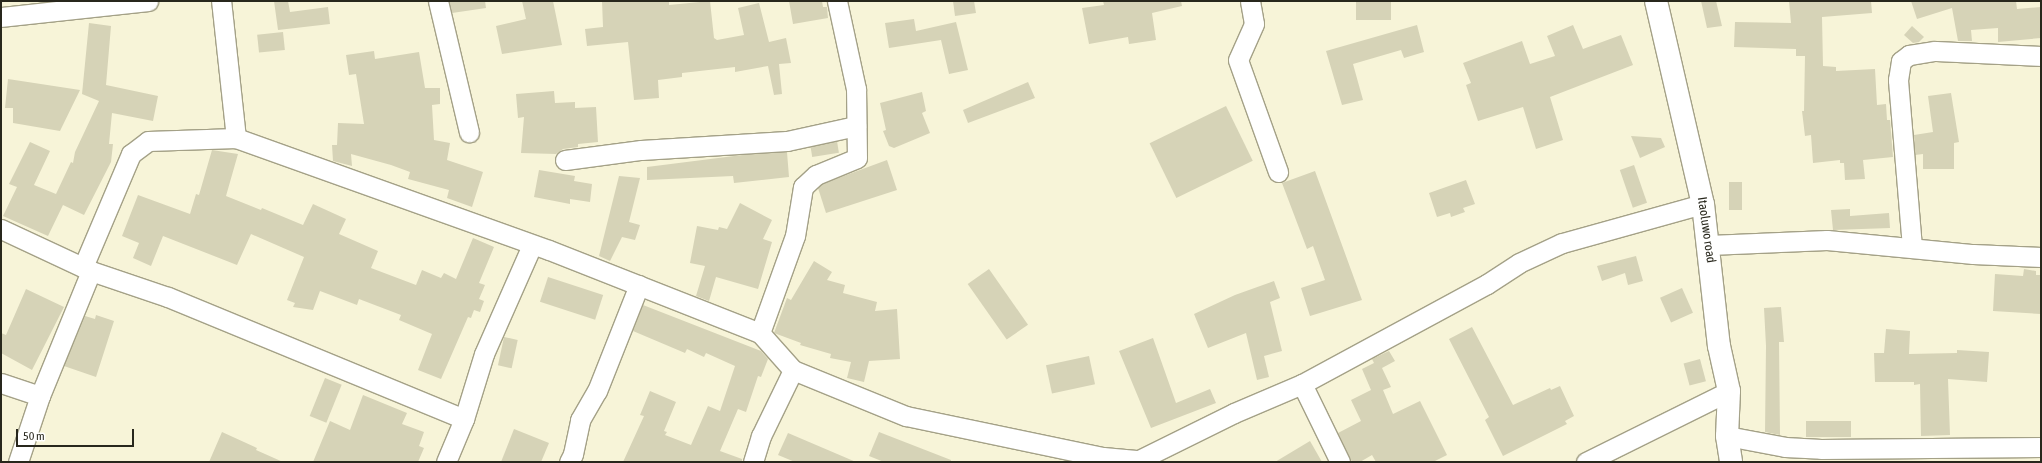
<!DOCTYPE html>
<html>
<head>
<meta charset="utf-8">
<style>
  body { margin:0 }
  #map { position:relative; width:2042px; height:463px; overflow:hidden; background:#f7f4d8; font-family:"Asap Condensed",sans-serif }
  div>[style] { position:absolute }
  .building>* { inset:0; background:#d6d3b7; transform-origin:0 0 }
  .roads { filter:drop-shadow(1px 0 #a4a187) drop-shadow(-1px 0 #a4a187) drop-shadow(0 1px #a4a187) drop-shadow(0 -1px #a4a187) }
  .minor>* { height:19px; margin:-9.5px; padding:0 9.5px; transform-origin:9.5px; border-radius:9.5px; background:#fff }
  .tertiary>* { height:22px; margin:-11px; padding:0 11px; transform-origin:11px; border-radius:11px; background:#fff }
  span { translate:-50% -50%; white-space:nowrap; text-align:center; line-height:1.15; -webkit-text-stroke:3px #fff; paint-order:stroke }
  .street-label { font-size:13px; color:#28271c }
  .frame { position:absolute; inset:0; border:2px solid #28271c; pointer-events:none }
  .scale { position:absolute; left:16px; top:429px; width:118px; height:18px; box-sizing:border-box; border:2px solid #28271c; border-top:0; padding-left:5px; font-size:12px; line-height:14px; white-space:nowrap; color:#28271c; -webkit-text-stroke:3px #fff; paint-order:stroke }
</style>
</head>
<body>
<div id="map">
  <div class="building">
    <i style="clip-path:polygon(274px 1px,288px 1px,290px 12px,328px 7px,330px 24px,278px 30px)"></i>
    <i style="clip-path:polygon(449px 1px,485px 1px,486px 8px,452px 13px)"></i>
    <i style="clip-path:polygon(522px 1px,553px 1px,562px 45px,502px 54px,496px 26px,526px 19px)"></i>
    <i style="clip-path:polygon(602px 1px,669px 1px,669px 5px,710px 1px,714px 38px,717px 40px,744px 35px,738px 8px,759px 3px,769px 42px,786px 38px,791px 63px,779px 64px,782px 94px,774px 95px,768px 66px,735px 72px,735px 67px,682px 73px,682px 77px,658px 80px,659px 98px,634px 100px,628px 42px,587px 46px,585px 29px,603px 27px)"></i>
    <i style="clip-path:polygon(789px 1px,822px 1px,823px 7px,827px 7px,828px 18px,793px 24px)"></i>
    <i style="clip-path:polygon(953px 1px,974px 1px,976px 13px,955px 16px)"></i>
    <i style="clip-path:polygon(1103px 1px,1181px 1px,1182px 6px,1152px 13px,1156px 40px,1129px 44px,1128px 37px,1089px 44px,1082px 8px,1104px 5px)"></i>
    <i style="left:1356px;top:1px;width:35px;height:19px"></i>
    <i style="clip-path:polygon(1701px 1px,1716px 1px,1722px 26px,1707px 28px)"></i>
    <i style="clip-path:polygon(1789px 1px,1871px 1px,1872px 13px,1822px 17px,1823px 66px,1836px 67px,1836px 71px,1875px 69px,1877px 105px,1886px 104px,1887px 120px,1890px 120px,1893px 157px,1863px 160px,1865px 179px,1845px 180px,1844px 163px,1840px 163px,1840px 160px,1813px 163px,1811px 135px,1805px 136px,1802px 111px,1804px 111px,1805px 56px,1796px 56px,1796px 49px,1734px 47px,1735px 22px,1791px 23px)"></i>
    <i style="clip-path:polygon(1911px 1px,2016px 1px,2017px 9px,2041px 7px,2041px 38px,1998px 42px,1998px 28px,1971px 30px,1972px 41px,1958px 41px,1952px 8px,1917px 19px)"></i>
    <i style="clip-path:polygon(914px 19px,916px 31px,956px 22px,968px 70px,949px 74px,941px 40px,889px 48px,885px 23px)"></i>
    <i style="clip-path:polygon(89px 23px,111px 26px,106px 85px,158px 96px,153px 121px,112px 113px,109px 144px,113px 144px,111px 162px,84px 215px,63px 205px,48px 236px,3px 216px,17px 187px,9px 184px,30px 142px,50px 151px,34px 185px,56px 194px,71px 162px,73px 163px,75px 152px,99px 101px,82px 94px)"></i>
    <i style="clip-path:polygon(1417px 25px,1424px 52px,1404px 58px,1401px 50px,1353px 64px,1363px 100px,1342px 105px,1326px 51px)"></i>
    <i style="clip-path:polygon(1573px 25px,1583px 49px,1621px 35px,1633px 65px,1550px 97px,1563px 140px,1536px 149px,1523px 107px,1478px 121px,1466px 85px,1471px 83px,1463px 63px,1522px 41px,1530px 64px,1555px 56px,1547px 36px)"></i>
    <i style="clip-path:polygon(1912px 26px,1924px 37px,1919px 42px,1913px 43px,1904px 35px)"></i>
    <i style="left:283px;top:32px;width:18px;height:26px;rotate:84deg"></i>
    <i style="clip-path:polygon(374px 51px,375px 59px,419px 52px,425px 88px,440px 88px,440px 104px,432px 105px,434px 140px,450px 143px,447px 160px,483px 172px,472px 207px,447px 198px,449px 190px,408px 179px,410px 172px,391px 165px,351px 154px,352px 166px,333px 161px,332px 145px,337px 145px,338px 123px,364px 124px,356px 74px,349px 75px,346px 55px)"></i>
    <i style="clip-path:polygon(8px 79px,80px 90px,60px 131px,13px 123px,13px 108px,5px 108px)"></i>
    <i style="clip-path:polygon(1028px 82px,1035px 98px,968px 123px,963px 110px)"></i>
    <i style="clip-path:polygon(554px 91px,555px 103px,575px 102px,575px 108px,596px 107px,598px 142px,578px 144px,578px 147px,563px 149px,556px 154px,521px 153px,524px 117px,518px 118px,516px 94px)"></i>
    <i style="clip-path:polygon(922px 92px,926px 111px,922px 113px,930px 133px,894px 148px,889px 146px,883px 131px,886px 130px,880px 103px)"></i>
    <i style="clip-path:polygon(1951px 93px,1959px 142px,1954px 143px,1954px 169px,1923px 169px,1923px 154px,1915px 155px,1914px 135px,1933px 132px,1928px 96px)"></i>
    <i style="left:1226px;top:106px;width:61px;height:85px;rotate:64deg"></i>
    <i style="clip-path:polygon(1631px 136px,1661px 138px,1665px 147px,1640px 158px)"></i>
    <i style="left:837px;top:141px;width:12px;height:27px;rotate:81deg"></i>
    <i style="clip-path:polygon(212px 150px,238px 154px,226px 196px,261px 210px,262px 208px,303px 225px,313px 204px,346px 219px,339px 234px,378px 251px,371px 268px,416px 285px,422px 270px,441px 278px,444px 273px,456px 279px,473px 238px,494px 247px,479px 283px,485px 285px,479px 299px,484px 301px,480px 312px,474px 310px,471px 318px,468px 317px,441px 379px,418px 370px,432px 334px,399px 320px,401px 315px,359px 299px,357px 305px,320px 291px,313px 310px,293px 307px,295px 303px,287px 300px,304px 257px,251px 234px,237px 265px,163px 236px,151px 266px,133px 258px,139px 243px,122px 236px,138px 195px,190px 214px,196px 194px,199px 195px)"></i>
    <i style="clip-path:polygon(787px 152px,789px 177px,734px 183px,733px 176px,647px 180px,647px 167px,742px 155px)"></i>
    <i style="clip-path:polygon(887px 160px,897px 190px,826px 213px,818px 188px,822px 184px)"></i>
    <i style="left:1634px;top:165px;width:40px;height:15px;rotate:71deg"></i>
    <i style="clip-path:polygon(539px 170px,575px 176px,574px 181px,592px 184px,590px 202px,570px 199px,570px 204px,534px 197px)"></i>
    <i style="clip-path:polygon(1315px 171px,1362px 300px,1310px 316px,1301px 288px,1325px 280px,1313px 246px,1307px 249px,1282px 183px)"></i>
    <i style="clip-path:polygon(619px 176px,640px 178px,629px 222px,640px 225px,635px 240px,622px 237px,610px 261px,599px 256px)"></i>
    <i style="clip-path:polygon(1466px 180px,1475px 204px,1463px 208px,1465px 212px,1451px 217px,1450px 213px,1437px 217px,1429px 193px)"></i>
    <i style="left:1729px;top:182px;width:13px;height:28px"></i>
    <i style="clip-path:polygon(740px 203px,772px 220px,763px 239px,772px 242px,758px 289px,716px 277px,709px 301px,696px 296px,705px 266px,690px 263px,697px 226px,718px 230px,719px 227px,727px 229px)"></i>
    <i style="clip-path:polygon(1850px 209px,1850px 216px,1889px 213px,1890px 228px,1833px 230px,1831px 210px)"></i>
    <i style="clip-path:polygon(1636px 256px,1643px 281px,1628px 285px,1625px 273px,1602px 281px,1597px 266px)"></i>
    <i style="clip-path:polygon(814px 261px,832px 272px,827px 280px,845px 285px,843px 293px,877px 302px,875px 311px,897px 309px,900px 359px,869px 361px,864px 382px,847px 378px,851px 362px,830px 358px,831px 354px,800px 345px,801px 343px,774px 333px,787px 298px,791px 300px)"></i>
    <i style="left:989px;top:269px;width:68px;height:26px;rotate:55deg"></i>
    <i style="clip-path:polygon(2024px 269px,2036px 271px,2036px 275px,2041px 275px,2041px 314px,1993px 311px,1995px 274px,2023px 276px)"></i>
    <i style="left:548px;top:277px;width:58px;height:26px;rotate:18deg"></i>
    <i style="clip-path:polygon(1274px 281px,1280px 298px,1270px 302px,1282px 351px,1264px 356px,1269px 377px,1257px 380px,1246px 333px,1208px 348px,1194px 314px,1235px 295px)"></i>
    <i style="left:1682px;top:288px;width:27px;height:24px;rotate:66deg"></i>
    <i style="clip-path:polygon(26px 289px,64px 307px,32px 370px,1px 353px,1px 333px,6px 335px)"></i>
    <i style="clip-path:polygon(643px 305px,761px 351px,768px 359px,761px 377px,758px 376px,746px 412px,738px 409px,720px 451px,742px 459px,742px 462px,623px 462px,644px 416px,640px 415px,650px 391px,676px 402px,664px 431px,667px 432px,665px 435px,691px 445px,708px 406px,720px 411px,735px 366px,706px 353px,704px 357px,687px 349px,685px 353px,633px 331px)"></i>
    <i style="clip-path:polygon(1781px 307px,1784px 342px,1779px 342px,1780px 435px,1765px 432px,1766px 346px,1764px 308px)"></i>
    <i style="clip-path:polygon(96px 315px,114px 321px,96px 377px,64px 366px,85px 316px,95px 319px)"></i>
    <i style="clip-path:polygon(1472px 327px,1513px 405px,1550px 388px,1551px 390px,1560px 386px,1574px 416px,1565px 421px,1567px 424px,1503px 456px,1485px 420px,1489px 417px,1449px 339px)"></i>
    <i style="clip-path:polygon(1886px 329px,1910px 331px,1909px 354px,1957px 353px,1957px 350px,1989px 352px,1987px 382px,1948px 379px,1950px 435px,1921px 436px,1920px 384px,1914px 385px,1914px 382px,1875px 382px,1874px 353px,1884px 353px)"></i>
    <i style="left:504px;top:337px;width:14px;height:29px;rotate:12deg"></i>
    <i style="clip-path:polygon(1153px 338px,1176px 403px,1210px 389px,1216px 403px,1151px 428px,1119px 351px)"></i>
    <i style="clip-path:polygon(1389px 351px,1395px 361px,1382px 368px,1391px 387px,1383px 390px,1393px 414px,1420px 401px,1447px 455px,1433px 462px,1376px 462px,1372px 455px,1360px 462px,1352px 462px,1338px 433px,1361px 421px,1351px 400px,1371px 390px,1362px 369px,1374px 363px,1372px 359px)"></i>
    <i style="left:1089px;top:356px;width:29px;height:44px;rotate:78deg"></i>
    <i style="left:1700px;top:359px;width:23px;height:17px;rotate:75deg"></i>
    <i style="left:325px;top:378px;width:18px;height:41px;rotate:22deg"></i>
    <i style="clip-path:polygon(363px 395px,407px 413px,402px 424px,424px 432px,419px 446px,424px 448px,418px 462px,313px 462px,330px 421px,350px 430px)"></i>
    <i style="left:1806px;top:421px;width:45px;height:16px"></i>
    <i style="clip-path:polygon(514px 429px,549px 443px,541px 462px,501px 462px)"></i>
    <i style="clip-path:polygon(222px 432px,257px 448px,256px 450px,283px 462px,209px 462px)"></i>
    <i style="clip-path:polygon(879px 432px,951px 460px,951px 462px,884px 462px,869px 456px)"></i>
    <i style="clip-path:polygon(788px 433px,856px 462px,795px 462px,778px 455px)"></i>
    <i style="clip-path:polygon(1310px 441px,1322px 462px,1275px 462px)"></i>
  </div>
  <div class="roads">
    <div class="minor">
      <i style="left:438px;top:1px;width:135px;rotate:76.7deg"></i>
      <i style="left:1250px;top:1px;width:23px;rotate:80deg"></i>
      <i style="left:1254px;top:24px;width:39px;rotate:114deg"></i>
      <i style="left:1238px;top:60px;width:119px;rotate:70.3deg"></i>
      <i style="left:1px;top:17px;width:148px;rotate:-6.2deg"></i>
      <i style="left:236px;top:138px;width:332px;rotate:19.7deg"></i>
      <i style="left:549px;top:250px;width:227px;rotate:21.5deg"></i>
      <i style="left:760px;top:333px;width:50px;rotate:48.3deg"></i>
      <i style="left:793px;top:370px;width:122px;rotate:22.2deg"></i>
      <i style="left:906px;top:416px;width:201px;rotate:11.8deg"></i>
      <i style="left:1103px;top:457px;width:33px;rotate:5deg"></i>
      <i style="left:565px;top:160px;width:77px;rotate:-7.5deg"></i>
      <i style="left:641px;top:150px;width:146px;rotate:-3.5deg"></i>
      <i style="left:787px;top:141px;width:71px;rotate:-12.3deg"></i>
      <i style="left:1px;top:229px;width:99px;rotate:25deg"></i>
      <i style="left:91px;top:271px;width:81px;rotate:18.7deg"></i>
      <i style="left:168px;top:297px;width:320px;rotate:22.4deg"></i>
      <i style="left:1709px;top:245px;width:118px;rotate:-2.4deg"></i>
      <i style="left:1827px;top:240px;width:147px;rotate:5.5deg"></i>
      <i style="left:1973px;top:254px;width:68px;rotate:2.5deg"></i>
      <i style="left:1912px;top:247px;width:168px;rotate:-94.8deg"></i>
      <i style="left:1898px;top:80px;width:19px;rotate:-81deg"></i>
      <i style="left:1901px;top:61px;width:10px;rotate:-37deg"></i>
      <i style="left:1909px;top:55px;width:26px;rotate:-9deg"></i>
      <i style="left:1935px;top:51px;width:106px;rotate:2.7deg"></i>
      <i style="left:83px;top:267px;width:123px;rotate:-67deg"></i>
      <i style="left:131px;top:154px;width:21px;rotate:-37deg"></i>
      <i style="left:148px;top:141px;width:88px;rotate:-2deg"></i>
      <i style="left:236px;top:138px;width:138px;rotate:-96.2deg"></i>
      <i style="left:760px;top:333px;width:103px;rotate:-70.2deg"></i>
      <i style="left:795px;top:236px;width:50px;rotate:-80.7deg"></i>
      <i style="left:803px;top:187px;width:18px;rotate:-43deg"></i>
      <i style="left:816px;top:175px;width:44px;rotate:-22.5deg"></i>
      <i style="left:857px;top:158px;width:69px;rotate:-90.8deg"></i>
      <i style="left:856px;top:89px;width:90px;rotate:-102.2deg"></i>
      <i style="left:1px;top:383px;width:41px;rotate:18.4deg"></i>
      <i style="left:1302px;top:384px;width:87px;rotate:64deg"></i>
      <i style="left:1727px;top:436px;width:59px;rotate:10.7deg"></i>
      <i style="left:1785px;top:447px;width:36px;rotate:3deg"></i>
      <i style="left:1821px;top:449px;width:220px;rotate:-0.5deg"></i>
      <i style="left:18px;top:462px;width:70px;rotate:-71.6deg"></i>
      <i style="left:40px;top:396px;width:135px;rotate:-67.8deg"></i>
      <i style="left:446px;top:462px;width:47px;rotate:-67.3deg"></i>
      <i style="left:464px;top:419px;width:68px;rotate:-72.9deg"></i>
      <i style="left:484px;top:354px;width:119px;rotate:-66.2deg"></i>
      <i style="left:569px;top:462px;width:9px;rotate:-63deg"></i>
      <i style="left:573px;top:454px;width:35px;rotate:-78deg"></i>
      <i style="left:580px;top:420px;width:34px;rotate:-60deg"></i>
      <i style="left:597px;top:391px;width:114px;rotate:-68.4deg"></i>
      <i style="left:753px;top:462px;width:27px;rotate:-73deg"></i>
      <i style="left:761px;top:436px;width:73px;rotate:-64.1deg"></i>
      <i style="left:1135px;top:462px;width:110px;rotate:-26.3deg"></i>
      <i style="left:1234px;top:413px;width:74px;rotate:-23.1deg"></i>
      <i style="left:1302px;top:384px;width:210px;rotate:-28.4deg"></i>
      <i style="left:1487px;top:284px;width:38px;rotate:-33deg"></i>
      <i style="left:1519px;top:263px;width:47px;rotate:-24.9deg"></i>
      <i style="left:1562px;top:243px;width:146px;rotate:-15.5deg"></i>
      <i style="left:1586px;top:462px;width:160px;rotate:-26.4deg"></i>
    </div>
    <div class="tertiary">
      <i style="left:1656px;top:1px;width:208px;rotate:77deg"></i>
      <i style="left:1703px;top:204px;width:143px;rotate:83.6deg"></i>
      <i style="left:1719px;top:346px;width:46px;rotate:77.5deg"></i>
      <i style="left:1729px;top:391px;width:45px;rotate:92.5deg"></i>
      <i style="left:1727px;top:436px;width:26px;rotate:81deg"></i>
    </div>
  </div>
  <div class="street-label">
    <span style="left:1706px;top:230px;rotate:82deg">Itaoluwo road</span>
  </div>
  <div class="frame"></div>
  <div class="scale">50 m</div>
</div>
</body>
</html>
